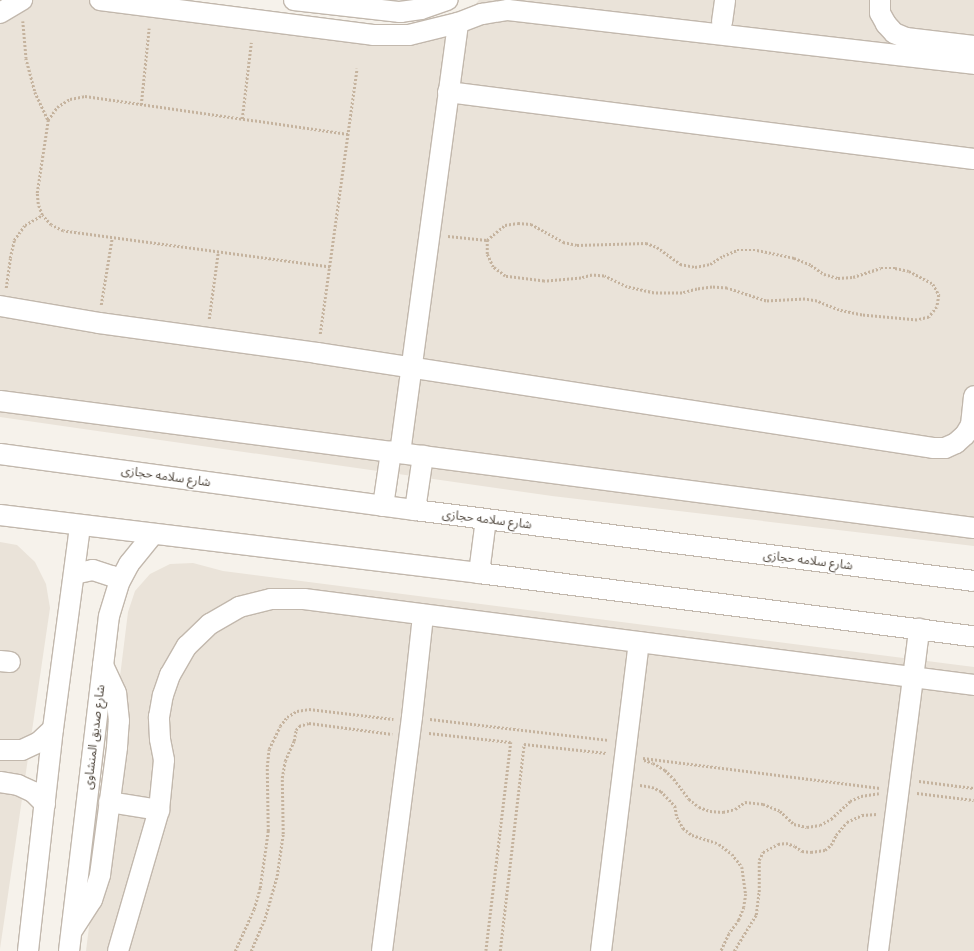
<!DOCTYPE html>
<meta charset="utf-8">
<style>
body{margin:0}
#map{position:relative;width:974px;height:951px;overflow:hidden;background:#f6f2eb;font-family:"Noto Sans","Noto Sans Arabic",sans-serif}
div>[style]{position:absolute}
.residential>*{inset:0;background:#eae3d9}
.path>*{height:2.5px;margin-top:-1.25px;transform-origin:0;background:repeating-linear-gradient(90deg,#c5b39e 0 2px,transparent 0 4px)}
.roads{filter:drop-shadow(1px 0 #c2b8ad) drop-shadow(-1px 0 #c2b8ad) drop-shadow(0 1px #c2b8ad) drop-shadow(0 -1px #c2b8ad)}
.minor>*{height:20px;margin:-10px;padding:0 10px;transform-origin:10px;border-radius:10px;background:#fff}
span{translate:-50% -50%;white-space:nowrap;text-align:center;line-height:1.15;-webkit-text-stroke:3.5px #fff;paint-order:stroke}
.street-label{font-size:12px;color:#4b4238}
</style>
<div id="map">
<div class="residential">
<i style="clip-path:polygon(0 0,143px 0,393px 31px,428px 24px,473px 7px,479px 0,974px 0,974px 546px,552px 496px,0 417px)"></i>
<i style="clip-path:polygon(0 542px,17px 545px,35px 562px,46px 584px,50px 608px,0 949px)"></i>
<i style="clip-path:polygon(193px 563px,223px 571px,974px 667px,974px 951px,86px 951px,128px 612px,135px 591px,150px 574px,170px 564px)"></i>
</div>
<div class="path">
<i style="left:23px;top:21px;width:37px;rotate:85deg"></i>
<i style="left:26px;top:58px;width:35px;rotate:75deg"></i>
<i style="left:35px;top:92px;width:31px;rotate:65deg"></i>
<i style="left:141px;top:105px;width:77px;rotate:-84.1deg"></i>
<i style="left:242px;top:119px;width:77px;rotate:-83.2deg"></i>
<i style="left:518px;top:223px;width:13px;rotate:4deg"></i>
<i style="left:531px;top:224px;width:37px;rotate:29deg"></i>
<i style="left:563px;top:242px;width:14px;rotate:12deg"></i>
<i style="left:577px;top:245px;width:69px;rotate:-1.7deg"></i>
<i style="left:646px;top:243px;width:12px;rotate:20deg"></i>
<i style="left:657px;top:247px;width:29px;rotate:36deg"></i>
<i style="left:680px;top:264px;width:15px;rotate:11deg"></i>
<i style="left:695px;top:267px;width:15px;rotate:-11deg"></i>
<i style="left:710px;top:264px;width:15px;rotate:-32deg"></i>
<i style="left:723px;top:256px;width:15px;rotate:-23deg"></i>
<i style="left:737px;top:250px;width:20px"></i>
<i style="left:757px;top:250px;width:38px;rotate:12deg"></i>
<i style="left:794px;top:258px;width:18px;rotate:22deg"></i>
<i style="left:811px;top:265px;width:16px;rotate:35deg"></i>
<i style="left:824px;top:274px;width:15px;rotate:16deg"></i>
<i style="left:838px;top:278px;width:15px;rotate:-4deg"></i>
<i style="left:853px;top:277px;width:29px;rotate:-18deg"></i>
<i style="left:881px;top:268px;width:14px"></i>
<i style="left:895px;top:268px;width:14px;rotate:12deg"></i>
<i style="left:909px;top:271px;width:27px;rotate:28deg"></i>
<i style="left:933px;top:284px;width:13px;rotate:61deg"></i>
<i style="left:939px;top:295px;width:12px;rotate:99deg"></i>
<i style="left:937px;top:307px;width:13px;rotate:129deg"></i>
<i style="left:929px;top:317px;width:12px;rotate:166deg"></i>
<i style="left:917px;top:320px;width:55px;rotate:-174.8deg"></i>
<i style="left:862px;top:315px;width:24px;rotate:-168deg"></i>
<i style="left:839px;top:310px;width:24px;rotate:-158deg"></i>
<i style="left:817px;top:301px;width:12px;rotate:-171deg"></i>
<i style="left:805px;top:299px;width:39px;rotate:177deg"></i>
<i style="left:766px;top:301px;width:41px;rotate:-161.6deg"></i>
<i style="left:727px;top:288px;width:15px;rotate:-176deg"></i>
<i style="left:712px;top:287px;width:15px;rotate:172deg"></i>
<i style="left:697px;top:289px;width:16px;rotate:165deg"></i>
<i style="left:682px;top:293px;width:28px;rotate:180deg"></i>
<i style="left:654px;top:293px;width:28px;rotate:-167deg"></i>
<i style="left:627px;top:287px;width:25px;rotate:-154deg"></i>
<i style="left:604px;top:276px;width:12px;rotate:-175deg"></i>
<i style="left:592px;top:275px;width:11px;rotate:165deg"></i>
<i style="left:581px;top:278px;width:37px;rotate:175deg"></i>
<i style="left:544px;top:281px;width:39px;rotate:-173deg"></i>
<i style="left:505px;top:276px;width:15px;rotate:-143deg"></i>
<i style="left:493px;top:267px;width:14px;rotate:-115deg"></i>
<i style="left:487px;top:254px;width:14px;rotate:-90deg"></i>
<i style="left:487px;top:240px;width:23px;rotate:-40deg"></i>
<i style="left:505px;top:225px;width:13px;rotate:-9deg"></i>
<i style="left:448px;top:236px;width:39px;rotate:6deg"></i>
<i style="left:330px;top:267px;width:269px;rotate:-172.3deg"></i>
<i style="left:63px;top:231px;width:13px;rotate:-153deg"></i>
<i style="left:51px;top:225px;width:13px;rotate:-132deg"></i>
<i style="left:42px;top:215px;width:12px;rotate:-110deg"></i>
<i style="left:38px;top:204px;width:11px;rotate:-95deg"></i>
<i style="left:37px;top:193px;width:74px;rotate:-81.4deg"></i>
<i style="left:48px;top:120px;width:16px;rotate:-55deg"></i>
<i style="left:57px;top:107px;width:15px;rotate:-32deg"></i>
<i style="left:70px;top:99px;width:15px;rotate:-11deg"></i>
<i style="left:85px;top:96px;width:266px;rotate:8.2deg"></i>
<i style="left:6px;top:288px;width:30px;rotate:-82deg"></i>
<i style="left:10px;top:258px;width:18px;rotate:-77deg"></i>
<i style="left:14px;top:240px;width:19px;rotate:-54deg"></i>
<i style="left:25px;top:225px;width:20px;rotate:-30deg"></i>
<i style="left:101px;top:305px;width:68px;rotate:-80.7deg"></i>
<i style="left:209px;top:319px;width:68px;rotate:-82.3deg"></i>
<i style="left:320px;top:334px;width:268px;rotate:-82.1deg"></i>
<i style="left:430px;top:719px;width:179px;rotate:6.7deg"></i>
<i style="left:429px;top:733px;width:82px;rotate:6.3deg"></i>
<i style="left:511px;top:742px;width:210px;rotate:96.8deg"></i>
<i style="left:643px;top:758px;width:239px;rotate:7.2deg"></i>
<i style="left:644px;top:760px;width:9px;rotate:18deg"></i>
<i style="left:653px;top:763px;width:14px;rotate:30deg"></i>
<i style="left:665px;top:770px;width:13px;rotate:45deg"></i>
<i style="left:674px;top:779px;width:25px;rotate:53deg"></i>
<i style="left:689px;top:799px;width:13px;rotate:39deg"></i>
<i style="left:699px;top:807px;width:12px;rotate:20deg"></i>
<i style="left:710px;top:811px;width:13px;rotate:4deg"></i>
<i style="left:723px;top:812px;width:12px;rotate:-14deg"></i>
<i style="left:735px;top:809px;width:12px;rotate:-35deg"></i>
<i style="left:745px;top:802px;width:18px;rotate:6deg"></i>
<i style="left:763px;top:804px;width:18px;rotate:22deg"></i>
<i style="left:780px;top:811px;width:19px;rotate:43deg"></i>
<i style="left:794px;top:824px;width:13px;rotate:13deg"></i>
<i style="left:807px;top:827px;width:13px;rotate:-9deg"></i>
<i style="left:820px;top:825px;width:13px;rotate:-29deg"></i>
<i style="left:831px;top:819px;width:26px;rotate:-43deg"></i>
<i style="left:850px;top:801px;width:12px;rotate:-24deg"></i>
<i style="left:861px;top:796px;width:18px;rotate:-9deg"></i>
<i style="left:919px;top:781px;width:55px;rotate:7.3deg"></i>
<i style="left:640px;top:785px;width:12px;rotate:9deg"></i>
<i style="left:652px;top:787px;width:10px;rotate:24deg"></i>
<i style="left:661px;top:791px;width:21px;rotate:47deg"></i>
<i style="left:675px;top:806px;width:11px;rotate:80deg"></i>
<i style="left:677px;top:817px;width:13px;rotate:61deg"></i>
<i style="left:683px;top:828px;width:11px;rotate:38deg"></i>
<i style="left:692px;top:835px;width:28px;rotate:18deg"></i>
<i style="left:719px;top:844px;width:16px;rotate:38deg"></i>
<i style="left:732px;top:854px;width:16px;rotate:52deg"></i>
<i style="left:742px;top:867px;width:27px;rotate:82deg"></i>
<i style="left:746px;top:894px;width:13px;rotate:99deg"></i>
<i style="left:744px;top:907px;width:14px;rotate:111deg"></i>
<i style="left:739px;top:920px;width:17px;rotate:126deg"></i>
<i style="left:729px;top:934px;width:19px;rotate:115deg"></i>
<i style="left:917px;top:793px;width:57px;rotate:7deg"></i>
<i style="left:235px;top:951px;width:46px;rotate:-65.7deg"></i>
<i style="left:254px;top:909px;width:22px;rotate:-74deg"></i>
<i style="left:260px;top:888px;width:58px;rotate:-82deg"></i>
<i style="left:268px;top:831px;width:64px;rotate:-90.9deg"></i>
<i style="left:267px;top:767px;width:18px;rotate:-84deg"></i>
<i style="left:269px;top:749px;width:25px;rotate:-64deg"></i>
<i style="left:280px;top:726px;width:11px;rotate:-52deg"></i>
<i style="left:287px;top:717px;width:12px;rotate:-31deg"></i>
<i style="left:297px;top:711px;width:12px;rotate:-9deg"></i>
<i style="left:309px;top:709px;width:85px;rotate:6.8deg"></i>
<i style="left:251px;top:951px;width:36px;rotate:-67deg"></i>
<i style="left:265px;top:918px;width:44px;rotate:-74.1deg"></i>
<i style="left:277px;top:876px;width:42px;rotate:-81.9deg"></i>
<i style="left:283px;top:834px;width:56px;rotate:-91deg"></i>
<i style="left:282px;top:778px;width:17px;rotate:-80deg"></i>
<i style="left:285px;top:761px;width:22px;rotate:-66deg"></i>
<i style="left:294px;top:741px;width:11px;rotate:-80deg"></i>
<i style="left:296px;top:730px;width:5px;rotate:-53deg"></i>
<i style="left:299px;top:726px;width:10px;rotate:-17deg"></i>
<i style="left:309px;top:723px;width:84px;rotate:7.5deg"></i>
<i style="left:500px;top:951px;width:208px;rotate:-83.4deg"></i>
<i style="left:524px;top:744px;width:83px;rotate:6.2deg"></i>
<i style="left:734px;top:951px;width:42px;rotate:-58.6deg"></i>
<i style="left:756px;top:915px;width:23px;rotate:-83deg"></i>
<i style="left:759px;top:892px;width:32px;rotate:-90deg"></i>
<i style="left:759px;top:860px;width:9px;rotate:-63deg"></i>
<i style="left:763px;top:852px;width:17px;rotate:-28deg"></i>
<i style="left:778px;top:844px;width:8px;rotate:-7deg"></i>
<i style="left:786px;top:843px;width:9px;rotate:18deg"></i>
<i style="left:795px;top:846px;width:9px;rotate:36deg"></i>
<i style="left:802px;top:851px;width:9px;rotate:6deg"></i>
<i style="left:811px;top:852px;width:14px;rotate:-8deg"></i>
<i style="left:825px;top:850px;width:8px;rotate:-40deg"></i>
<i style="left:831px;top:845px;width:11px;rotate:-63deg"></i>
<i style="left:836px;top:835px;width:17px;rotate:-50deg"></i>
<i style="left:847px;top:822px;width:17px;rotate:-25deg"></i>
<i style="left:862px;top:815px;width:15px;rotate:-4deg"></i>
</div>
<div class="roads">
<div class="minor">
<i style="left:100px;top:0;width:275px;rotate:7.3deg"></i>
<i style="left:373px;top:35px;width:36px"></i>
<i style="left:409px;top:35px;width:50px;rotate:-13.8deg"></i>
<i style="left:458px;top:23px;width:26px;rotate:-21deg"></i>
<i style="left:482px;top:14px;width:26px;rotate:-9deg"></i>
<i style="left:508px;top:10px;width:469px;rotate:6.6deg"></i>
<i style="left:294px;top:0;width:107px;rotate:6.5deg"></i>
<i style="left:400px;top:12px;width:21px;rotate:-8deg"></i>
<i style="left:421px;top:9px;width:28px;rotate:-19deg"></i>
<i style="left:880px;top:0;width:13px;rotate:90deg"></i>
<i style="left:880px;top:13px;width:13px;rotate:61deg"></i>
<i style="left:886px;top:24px;width:12px;rotate:48deg"></i>
<i style="left:894px;top:33px;width:13px;rotate:23deg"></i>
<i style="left:906px;top:38px;width:68px;rotate:6.7deg"></i>
<i style="left:0;top:13px;width:26px;rotate:-31deg"></i>
<i style="left:722px;top:22px;width:22px;rotate:-82deg"></i>
<i style="left:448px;top:92px;width:530px;rotate:7.26deg"></i>
<i style="left:0;top:306px;width:100px;rotate:9.7deg"></i>
<i style="left:99px;top:323px;width:220px;rotate:7.8deg"></i>
<i style="left:317px;top:353px;width:623px;rotate:8.77deg"></i>
<i style="left:933px;top:448px;width:12px"></i>
<i style="left:945px;top:448px;width:12px;rotate:-24deg"></i>
<i style="left:956px;top:443px;width:12px;rotate:-42deg"></i>
<i style="left:965px;top:435px;width:12px;rotate:-59deg"></i>
<i style="left:971px;top:425px;width:29px;rotate:-84deg"></i>
<i style="left:0;top:401px;width:982px;rotate:7.43deg"></i>
<i style="left:400px;top:453px;width:434px;rotate:-82.3deg"></i>
<i style="left:0;top:454px;width:419px;rotate:7.7deg"></i>
<i style="left:415px;top:510px;width:563px;rotate:7.24deg"></i>
<i style="left:383px;top:506px;width:55px;rotate:-81.6deg"></i>
<i style="left:415px;top:510px;width:55px;rotate:-81.6deg"></i>
<i style="left:0;top:515px;width:482px;rotate:6.9deg"></i>
<i style="left:479px;top:573px;width:499px;rotate:7.3deg"></i>
<i style="left:479px;top:573px;width:54px;rotate:-82.6deg"></i>
<i style="left:74px;top:574px;width:19px;rotate:-12deg"></i>
<i style="left:93px;top:570px;width:20px;rotate:18deg"></i>
<i style="left:112px;top:576px;width:9px;rotate:32deg"></i>
<i style="left:0;top:661px;width:10px;rotate:6deg"></i>
<i style="left:0;top:750px;width:22px"></i>
<i style="left:22px;top:750px;width:19px;rotate:-25deg"></i>
<i style="left:39px;top:742px;width:19px;rotate:-43deg"></i>
<i style="left:0;top:782px;width:18px;rotate:9deg"></i>
<i style="left:18px;top:785px;width:17px;rotate:25deg"></i>
<i style="left:33px;top:792px;width:17px;rotate:45deg"></i>
<i style="left:109px;top:802px;width:51px;rotate:9.1deg"></i>
<i style="left:73px;top:929px;width:35px;rotate:-57deg"></i>
<i style="left:92px;top:900px;width:26px;rotate:-72deg"></i>
<i style="left:100px;top:875px;width:129px;rotate:-82.4deg"></i>
<i style="left:117px;top:747px;width:26px;rotate:-86deg"></i>
<i style="left:119px;top:721px;width:28px;rotate:-96deg"></i>
<i style="left:116px;top:693px;width:31px;rotate:-115deg"></i>
<i style="left:28px;top:951px;width:223px;rotate:-83.6deg"></i>
<i style="left:53px;top:729px;width:205px;rotate:-82.4deg"></i>
<i style="left:69px;top:951px;width:337px;rotate:-83.2deg"></i>
<i style="left:109px;top:616px;width:37px;rotate:-73deg"></i>
<i style="left:120px;top:581px;width:19px;rotate:-62deg"></i>
<i style="left:129px;top:564px;width:38px;rotate:-51deg"></i>
<i style="left:118px;top:951px;width:147px;rotate:-73.8deg"></i>
<i style="left:159px;top:810px;width:50px;rotate:-84.3deg"></i>
<i style="left:164px;top:760px;width:21px;rotate:-101deg"></i>
<i style="left:160px;top:739px;width:22px;rotate:-93deg"></i>
<i style="left:159px;top:717px;width:22px;rotate:-80deg"></i>
<i style="left:163px;top:695px;width:21px;rotate:-71deg"></i>
<i style="left:170px;top:675px;width:34px;rotate:-60deg"></i>
<i style="left:187px;top:646px;width:32px;rotate:-44deg"></i>
<i style="left:210px;top:624px;width:34px;rotate:-30deg"></i>
<i style="left:239px;top:607px;width:33px;rotate:-14deg"></i>
<i style="left:271px;top:599px;width:33px"></i>
<i style="left:304px;top:599px;width:675px;rotate:7.31deg"></i>
<i style="left:382px;top:951px;width:236px;rotate:-82.7deg"></i>
<i style="left:412px;top:717px;width:103px;rotate:-83.8deg"></i>
<i style="left:601px;top:951px;width:311px;rotate:-83deg"></i>
<i style="left:878px;top:951px;width:325px;rotate:-82.7deg"></i>
</div>
</div>
<div class="street-label">
<span style="left:166px;top:476px;rotate:8deg">شارع سلامه حجازى</span>
<span style="left:487px;top:519px;rotate:7deg">شارع سلامه حجازى</span>
<span style="left:808px;top:560px;rotate:7deg">شارع سلامه حجازى</span>
<span style="left:94px;top:737px;rotate:-83deg">شارع صديق المنشاوى</span>
</div>
</div>
